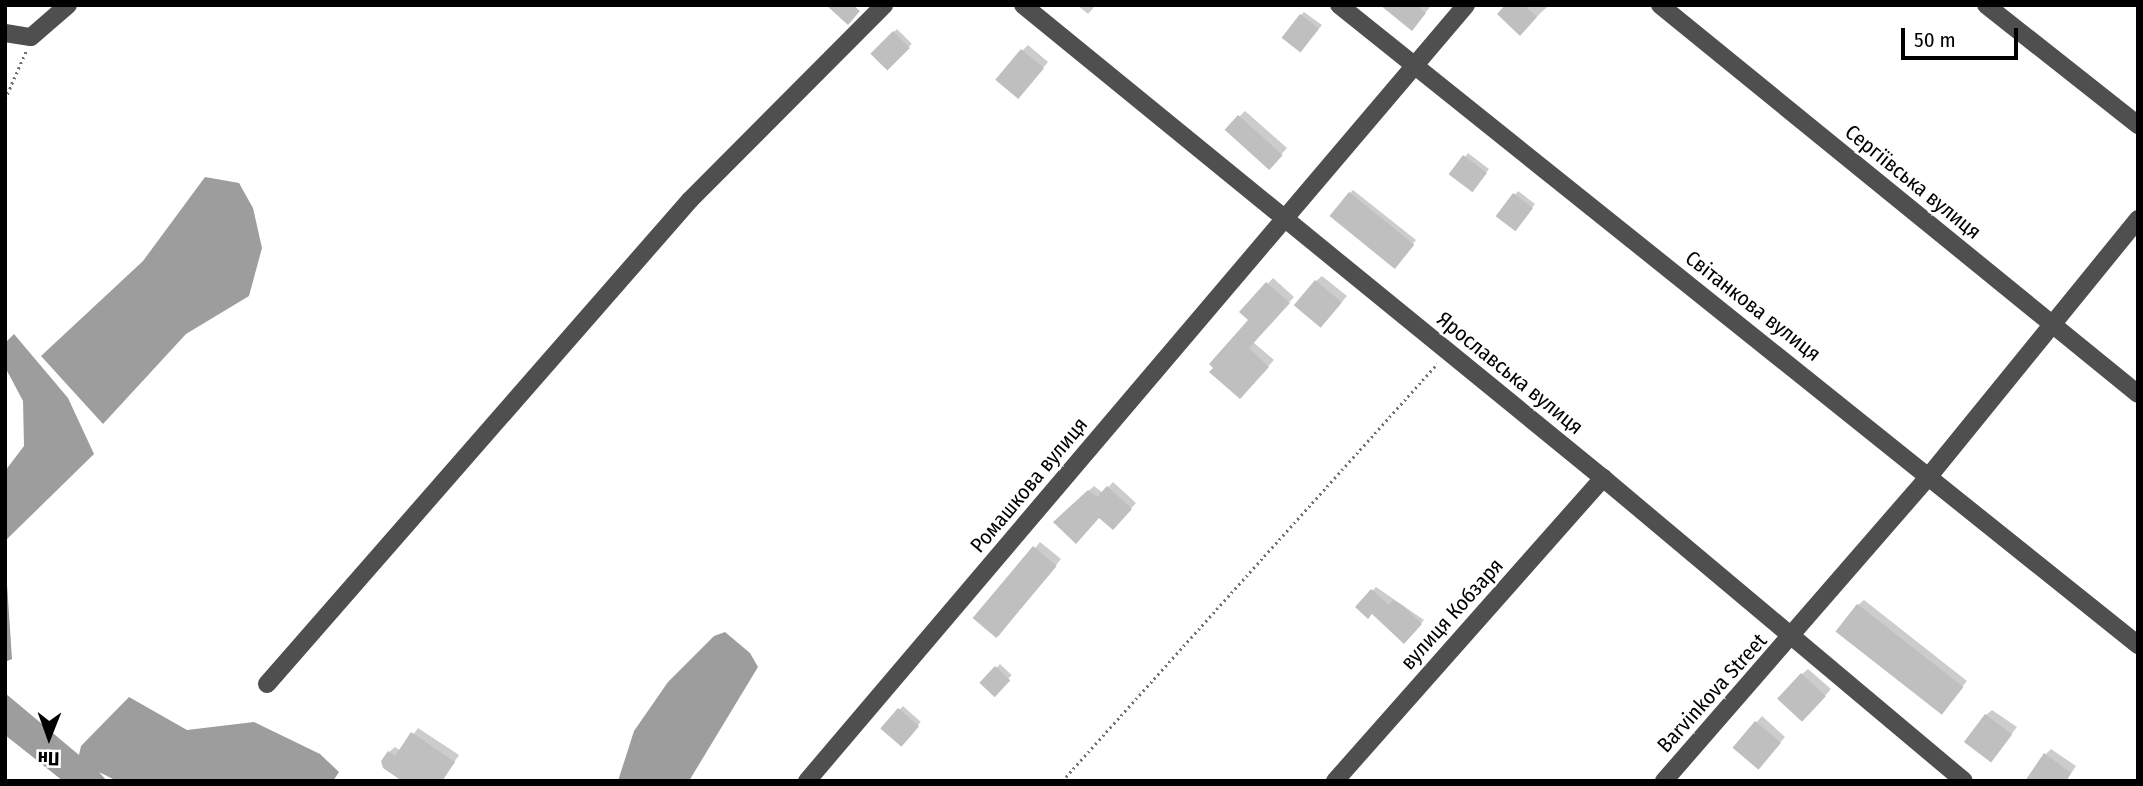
<!DOCTYPE html>
<meta charset="utf-8">
<style>
body{margin:0}
#map{position:relative;width:2143px;height:786px;overflow:hidden;background:#fff;font-family:"Fira Sans Condensed",sans-serif}
div>[style]{position:absolute}
.water>*{inset:0;background:#9d9d9d}
.shadow>*{inset:0;background:#0003;transform-origin:0 0}
.building>*{inset:0;background:#bfbfbf;transform-origin:0 0}
.path>*{height:2.5px;margin-top:-1.25px;transform-origin:0;background:repeating-linear-gradient(90deg,#717171 0 2px,transparent 0 5.5px)}
.minor>*{height:18px;margin:-9px;padding:0 9px;transform-origin:9px;border-radius:9px;background:#4f4f4f}
span{translate:-50% -50%;white-space:nowrap;text-align:center;line-height:1.15;-webkit-text-stroke:5px #fff;paint-order:stroke}
.street-label{font-size:21px;color:#000}
.frame{position:absolute;inset:0;border:7px solid #000;pointer-events:none}
.north{position:absolute;left:14px;top:702px;width:70px;height:70px;-webkit-text-stroke:5px #fff;paint-order:stroke;rotate:181deg;font-size:19px;font-weight:700;line-height:28px;text-align:center;color:#000}
.north::after{content:'';display:block;margin:auto;width:24px;height:32px;background:#000;clip-path:polygon(50% 0,100% 100%,50% 72%,0 100%)}
.scale{position:absolute;left:1901px;top:28px;width:117px;height:32px;box-sizing:border-box;border:4px solid #000;border-top:0;padding-left:9px;font-size:21px;line-height:24px;white-space:nowrap;color:#000;-webkit-text-stroke:5px #fff;paint-order:stroke}
</style>
<div id="map">
<div class="water">
<i style="clip-path:polygon(205px 177px,239px 183px,253px 208px,262px 248px,249px 296px,186px 334px,103px 424px,41px 356px,143px 261px)"></i>
<i style="clip-path:polygon(14px 334px,68px 398px,94px 454px,5px 541px,5px 471px,24px 446px,23px 401px,5px 367px,5px 343px)"></i>
<i style="clip-path:polygon(5px 554px,12px 659px,5px 662px)"></i>
<i style="clip-path:polygon(725px 632px,750px 653px,758px 667px,689px 781px,618px 781px,634px 731px,668px 682px,714px 636px)"></i>
<i style="clip-path:polygon(5px 693px,79px 755px,81px 746px,129px 697px,187px 730px,254px 722px,320px 754px,339px 772px,333px 781px,117px 781px,99px 772px,107px 781px,63px 781px,5px 735px)"></i>
</div>
<div class="shadow">
<i style="clip-path:polygon(1077px 5px,1096px 5px,1088px 14px)"></i>
<i style="clip-path:polygon(1383px 5px,1428px 5px,1430px 7px,1417px 23px)"></i>
<i style="clip-path:polygon(1507px 5px,1549px 5px,1520px 33px)"></i>
<i style="clip-path:polygon(1304px 12px,1322px 25px,1304px 47px,1301px 15px)"></i>
<i style="left:897px;top:29px;width:21px;height:34px;rotate:45deg"></i>
<i style="clip-path:polygon(1028px 45px,1048px 62px,1024px 91px,1022px 51px)"></i>
<i style="clip-path:polygon(1245px 111px,1287px 148px,1270px 167px,1239px 117px)"></i>
<i style="clip-path:polygon(1468px 153px,1489px 169px,1475px 187px,1451px 174px)"></i>
<i style="clip-path:polygon(1353px 190px,1416px 240px,1397px 263px,1350px 193px)"></i>
<i style="clip-path:polygon(1518px 191px,1535px 204px,1518px 226px,1497px 216px)"></i>
<i style="clip-path:polygon(1322px 276px,1347px 296px,1327px 320px,1316px 281px)"></i>
<i style="clip-path:polygon(1273px 278px,1294px 297px,1253px 342px,1274px 360px,1246px 391px,1250px 320px,1242px 312px)"></i>
<i style="clip-path:polygon(1113px 482px,1136px 503px,1113px 528px,1100px 516px,1055px 522px,1094px 486px,1103px 493px)"></i>
<i style="left:1040px;top:542px;width:27px;height:100px;rotate:39deg"></i>
<i style="clip-path:polygon(1376px 587px,1424px 620px,1404px 641px,1372px 612px,1357px 607px)"></i>
<i style="clip-path:polygon(1864px 600px,1967px 681px,1946px 707px,1858px 605px)"></i>
<i style="left:1000px;top:664px;width:16px;height:25px;rotate:43deg"></i>
<i style="clip-path:polygon(1808px 669px,1831px 689px,1809px 714px,1802px 674px)"></i>
<i style="left:903px;top:706px;width:24px;height:30px;rotate:42deg"></i>
<i style="clip-path:polygon(1992px 710px,2017px 727px,1992px 760px,1986px 715px)"></i>
<i style="clip-path:polygon(1762px 716px,1785px 737px,1763px 761px,1735px 747px)"></i>
<i style="clip-path:polygon(418px 728px,459px 755px,442px 781px,426px 781px,389px 752px,395px 747px,401px 751px)"></i>
<i style="clip-path:polygon(2051px 749px,2076px 766px,2066px 781px,2045px 755px)"></i>
</div>
<div class="building">
<i style="clip-path:polygon(826px 5px,853px 5px,860px 11px,848px 25px)"></i>
<i style="clip-path:polygon(1380px 5px,1416px 5px,1426px 13px,1412px 31px)"></i>
<i style="clip-path:polygon(1505px 5px,1524px 5px,1537px 17px,1520px 36px,1497px 14px)"></i>
<i style="left:1300px;top:14px;width:24px;height:30px;rotate:38deg"></i>
<i style="left:893px;top:31px;width:24px;height:32px;rotate:45deg"></i>
<i style="left:1021px;top:49px;width:30px;height:40px;rotate:40deg"></i>
<i style="left:1238px;top:115px;width:60px;height:20px;rotate:42deg"></i>
<i style="left:1463px;top:155px;width:30px;height:24px;rotate:37deg"></i>
<i style="left:1349px;top:192px;width:84px;height:31px;rotate:39deg"></i>
<i style="left:1513px;top:193px;width:25px;height:29px;rotate:37deg"></i>
<i style="left:1315px;top:280px;width:35px;height:33px;rotate:40deg"></i>
<i style="clip-path:polygon(1266px 282px,1290px 303px,1249px 348px,1269px 367px,1240px 399px,1209px 372px,1213px 368px,1209px 364px,1248px 320px,1239px 312px)"></i>
<i style="clip-path:polygon(1107px 486px,1132px 509px,1113px 530px,1099px 518px,1076px 544px,1053px 522px,1088px 490px,1097px 497px)"></i>
<i style="left:1033px;top:546px;width:31px;height:94px;rotate:40deg"></i>
<i style="clip-path:polygon(1371px 589px,1389px 605px,1393px 600px,1402px 605px,1422px 624px,1404px 644px,1372px 614px,1368px 619px,1355px 607px)"></i>
<i style="left:1857px;top:604px;width:135px;height:35px;rotate:38deg"></i>
<i style="left:995px;top:666px;width:21px;height:23px;rotate:43deg"></i>
<i style="left:1801px;top:673px;width:34px;height:35px;rotate:43deg"></i>
<i style="left:898px;top:708px;width:28px;height:27px;rotate:41deg"></i>
<i style="left:1985px;top:714px;width:34px;height:35px;rotate:37deg"></i>
<i style="left:1755px;top:721px;width:34px;height:35px;rotate:40deg"></i>
<i style="clip-path:polygon(411px 732px,455px 762px,442px 781px,402px 781px,383px 768px,381px 761px,388px 751px,395px 756px)"></i>
<i style="clip-path:polygon(2044px 753px,2071px 773px,2066px 781px,2025px 781px)"></i>
</div>
<div class="path">
<i style="left:5px;top:99px;width:52px;rotate:-66.4deg"></i>
<i style="left:1062px;top:781px;width:561px;rotate:-48.04deg"></i>
</div>
<div class="minor">
<i style="left:1023px;top:5px;width:748px;rotate:39.2deg"></i>
<i style="left:1603px;top:478px;width:471px;rotate:40deg"></i>
<i style="left:1339px;top:5px;width:1024px;rotate:38.69deg"></i>
<i style="left:1660px;top:5px;width:616px;rotate:39.14deg"></i>
<i style="left:1986px;top:5px;width:194px;rotate:38.3deg"></i>
<i style="left:5px;top:33px;width:26px;rotate:9deg"></i>
<i style="left:31px;top:37px;width:49px;rotate:-40.9deg"></i>
<i style="left:267px;top:684px;width:643px;rotate:-48.85deg"></i>
<i style="left:690px;top:200px;width:275px;rotate:-45.1deg"></i>
<i style="left:807px;top:781px;width:1018px;rotate:-49.66deg"></i>
<i style="left:1335px;top:781px;width:405px;rotate:-48.5deg"></i>
<i style="left:1664px;top:781px;width:405px;rotate:-49deg"></i>
<i style="left:1930px;top:475px;width:330px;rotate:-50.9deg"></i>
</div>
<div class="street-label">
<span style="left:1913px;top:182px;rotate:39deg">Сергіївська вулиця</span>
<span style="left:1753px;top:306px;rotate:38deg">Світанкова вулиця</span>
<span style="left:1510px;top:373px;rotate:39deg">Ярославська вулиця</span>
<span style="left:1029px;top:485px;rotate:-50deg">Ромашкова вулиця</span>
<span style="left:1452px;top:614px;rotate:-48deg">вулиця Кобзаря</span>
<span style="left:1712px;top:693px;rotate:-48deg">Barvinkova Street</span>
</div>
<div class="frame"></div>
<div class="north">Пн</div>
<div class="scale">50 m</div>
</div>
